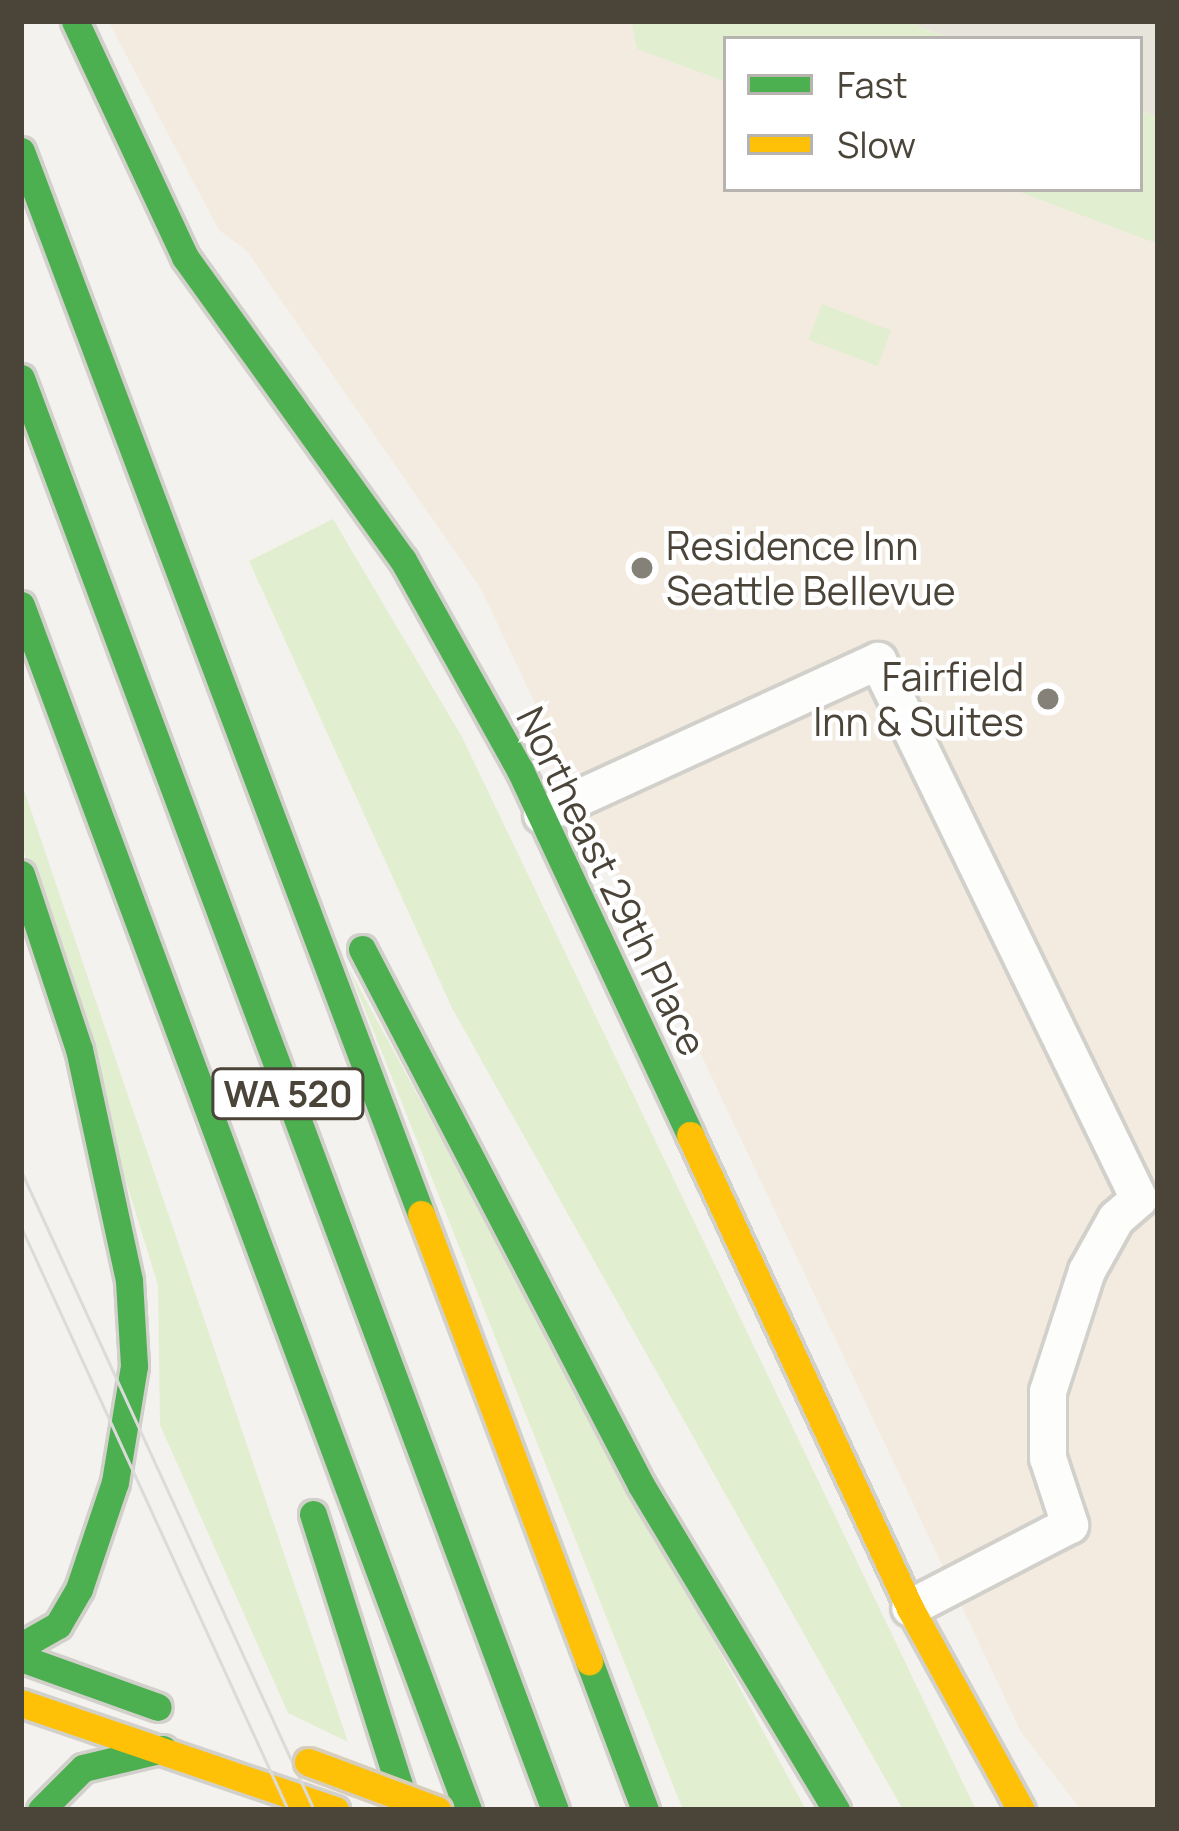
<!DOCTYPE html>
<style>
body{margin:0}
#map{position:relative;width:1179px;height:1831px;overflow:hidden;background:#f4f2ee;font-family:Manrope,sans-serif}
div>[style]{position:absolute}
.residential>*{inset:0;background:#e7e4dc}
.commercial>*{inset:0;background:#f3ebdf}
.green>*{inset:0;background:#e1eecf;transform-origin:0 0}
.roads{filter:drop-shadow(3px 0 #d2d0cb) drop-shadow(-3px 0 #d2d0cb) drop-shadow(0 3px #d2d0cb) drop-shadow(0 -3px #d2d0cb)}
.street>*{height:36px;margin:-18px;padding:0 18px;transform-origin:18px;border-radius:18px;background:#fdfdfc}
.fast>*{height:27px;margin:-13.5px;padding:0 13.5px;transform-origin:13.5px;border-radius:13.5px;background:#4caf50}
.slow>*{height:27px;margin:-13.5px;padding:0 13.5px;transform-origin:13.5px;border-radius:13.5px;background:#ffc107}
.tram>*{height:3px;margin:-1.5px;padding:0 1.5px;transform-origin:1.5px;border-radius:1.5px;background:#dbdbda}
.bridges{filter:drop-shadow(3px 0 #d6cebb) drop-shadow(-3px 0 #d6cebb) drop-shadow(0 3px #d6cebb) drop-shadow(0 -3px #d6cebb)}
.slow-bridge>*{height:27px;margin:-13.5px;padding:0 13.5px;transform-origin:13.5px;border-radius:13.5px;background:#ffc107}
.dots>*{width:33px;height:33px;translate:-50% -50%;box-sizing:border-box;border:6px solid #fff;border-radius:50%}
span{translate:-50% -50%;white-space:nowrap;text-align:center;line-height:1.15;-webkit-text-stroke:9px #fff;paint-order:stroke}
.shield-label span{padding:3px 9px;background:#fff;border:3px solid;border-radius:9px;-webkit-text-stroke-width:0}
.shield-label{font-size:36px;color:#4b4439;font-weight:700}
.poi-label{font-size:39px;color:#4b4439}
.left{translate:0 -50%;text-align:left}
.right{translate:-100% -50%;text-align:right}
.street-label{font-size:39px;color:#4b4439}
.frame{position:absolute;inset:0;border:24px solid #4b4439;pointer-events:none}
.legend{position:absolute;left:723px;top:36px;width:420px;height:156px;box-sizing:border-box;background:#fff;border:3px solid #b7b4b0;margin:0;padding:15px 21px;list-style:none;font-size:36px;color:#4b4439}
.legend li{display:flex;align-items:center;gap:24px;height:60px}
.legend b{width:60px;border:3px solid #b7b4b0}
</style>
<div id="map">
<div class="residential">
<i style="clip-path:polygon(905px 21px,1158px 21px,1158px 117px,1140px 110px,1140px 39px,952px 39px)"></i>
</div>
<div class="commercial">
<i style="clip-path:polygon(108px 21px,631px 21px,637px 49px,726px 82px,726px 189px,1011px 189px,1158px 244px,1158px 1810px,1081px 1810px,1021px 1732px,481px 589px,246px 250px,219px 230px)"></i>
</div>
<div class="green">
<i style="clip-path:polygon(631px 21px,905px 21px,952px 39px,726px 39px,726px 82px,637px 49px)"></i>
<i style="clip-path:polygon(1140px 110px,1158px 117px,1158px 244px,1011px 189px,1140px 189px)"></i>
<i style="left:822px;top:304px;width:74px;height:38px;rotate:21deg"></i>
<i style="clip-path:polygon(333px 519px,462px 737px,976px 1810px,903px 1810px,452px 1008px,249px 561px)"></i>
<i style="clip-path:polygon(21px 781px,348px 1742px,288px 1713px,160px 1425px,158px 1285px,21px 842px)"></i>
<i style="clip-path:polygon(348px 967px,806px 1810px,683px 1810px)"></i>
</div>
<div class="roads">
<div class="street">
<i style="left:542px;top:815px;width:370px;rotate:-24.6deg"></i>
<i style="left:878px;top:661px;width:598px;rotate:64.12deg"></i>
<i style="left:1139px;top:1199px;width:30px;rotate:139deg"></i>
<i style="left:1116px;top:1219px;width:60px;rotate:119.1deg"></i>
<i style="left:1087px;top:1271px;width:127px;rotate:107.9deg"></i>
<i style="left:1048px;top:1392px;width:66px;rotate:90deg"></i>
<i style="left:1048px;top:1458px;width:71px;rotate:71.8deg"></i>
<i style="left:1070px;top:1525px;width:180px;rotate:152.6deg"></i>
</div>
<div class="fast">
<i style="left:75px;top:21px;width:260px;rotate:65deg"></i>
<i style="left:185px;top:257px;width:373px;rotate:54.3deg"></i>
<i style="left:403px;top:560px;width:240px;rotate:60.9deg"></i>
<i style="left:520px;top:770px;width:403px;rotate:65deg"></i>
<i style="left:21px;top:151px;width:1136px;rotate:69.38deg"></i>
<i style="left:21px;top:378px;width:1528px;rotate:69.55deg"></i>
<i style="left:21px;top:605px;width:1285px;rotate:69.65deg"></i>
<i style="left:21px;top:874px;width:184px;rotate:71.7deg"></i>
<i style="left:79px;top:1049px;width:237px;rotate:77.8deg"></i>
<i style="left:129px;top:1281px;width:85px;rotate:86.6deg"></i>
<i style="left:134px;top:1366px;width:118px;rotate:99.3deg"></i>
<i style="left:115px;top:1482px;width:113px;rotate:108.6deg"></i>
<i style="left:79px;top:1589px;width:42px;rotate:120.3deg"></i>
<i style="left:58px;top:1625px;width:43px;rotate:150.4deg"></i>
<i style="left:362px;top:949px;width:604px;rotate:62.5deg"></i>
<i style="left:641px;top:1485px;width:379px;rotate:59deg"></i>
<i style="left:313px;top:1514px;width:311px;rotate:72.4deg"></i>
<i style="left:21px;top:1658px;width:145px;rotate:19.7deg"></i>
<i style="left:589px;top:1661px;width:159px;rotate:69.4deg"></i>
<i style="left:41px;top:1810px;width:59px;rotate:-45deg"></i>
<i style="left:83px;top:1768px;width:82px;rotate:-13.4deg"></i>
</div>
<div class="slow">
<i style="left:690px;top:1135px;width:522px;rotate:65.06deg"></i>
<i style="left:910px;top:1608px;width:230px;rotate:61.2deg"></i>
<i style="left:421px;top:1214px;width:478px;rotate:69.4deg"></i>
<i style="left:21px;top:1703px;width:332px;rotate:18.8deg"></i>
</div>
</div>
<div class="tram">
<i style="left:21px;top:1171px;width:703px;rotate:65.37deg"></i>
<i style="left:21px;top:1227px;width:641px;rotate:65.39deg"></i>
</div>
<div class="bridges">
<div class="slow-bridge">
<i style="left:308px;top:1762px;width:138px;rotate:20.4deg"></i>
</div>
</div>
<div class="dots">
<i style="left:642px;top:568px;background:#868178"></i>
<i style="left:1048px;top:699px;background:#868178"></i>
</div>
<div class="shield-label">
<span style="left:288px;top:1094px">WA 520</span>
</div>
<div class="poi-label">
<span class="left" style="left:666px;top:568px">Residence Inn<br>Seattle Bellevue</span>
<span class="right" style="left:1024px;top:699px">Fairfield<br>Inn &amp; Suites</span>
</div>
<div class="street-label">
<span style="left:612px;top:881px;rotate:64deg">Northeast 29th Place</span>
</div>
<div class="frame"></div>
<ul class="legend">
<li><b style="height:15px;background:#4caf50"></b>Fast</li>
<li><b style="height:15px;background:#ffc107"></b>Slow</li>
</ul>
</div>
